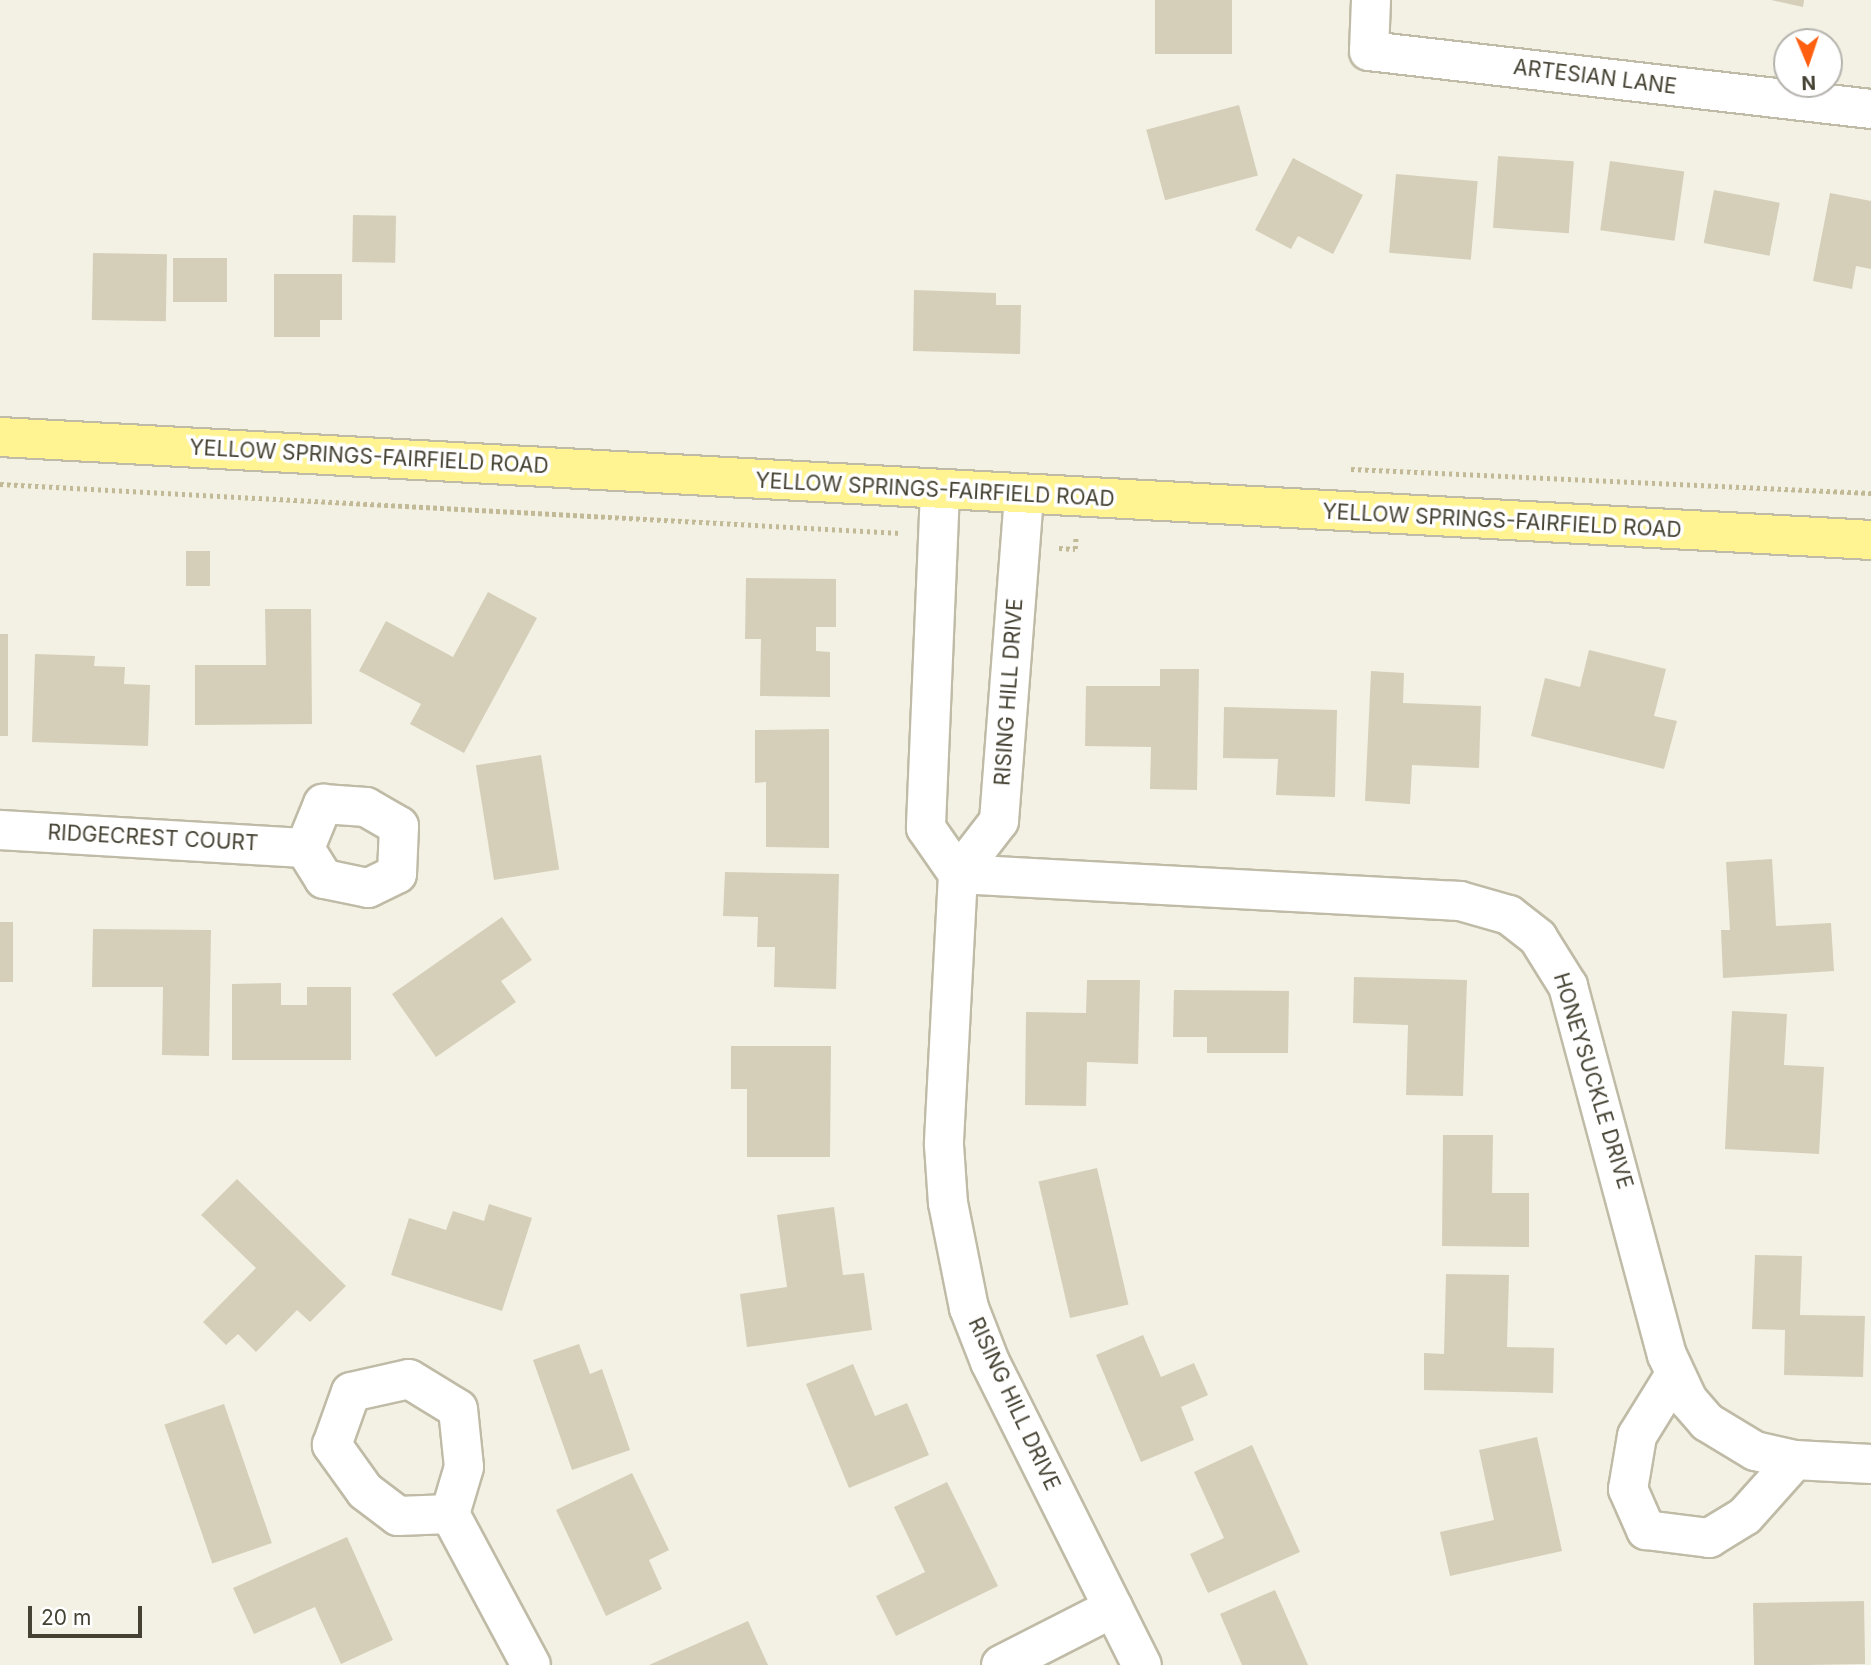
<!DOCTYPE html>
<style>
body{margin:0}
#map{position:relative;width:1871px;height:1665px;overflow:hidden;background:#f3f1e4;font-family:Inter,sans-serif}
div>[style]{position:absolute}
.building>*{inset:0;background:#d5cfb9;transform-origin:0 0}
.path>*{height:4.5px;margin-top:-2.25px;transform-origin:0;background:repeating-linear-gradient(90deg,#c2ba96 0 3.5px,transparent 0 7px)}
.roads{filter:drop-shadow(2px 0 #bfbba6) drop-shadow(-2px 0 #bfbba6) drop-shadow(0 2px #bfbba6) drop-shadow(0 -2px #bfbba6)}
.minor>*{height:38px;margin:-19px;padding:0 19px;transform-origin:19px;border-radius:19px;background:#fff}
.major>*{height:38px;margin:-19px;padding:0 19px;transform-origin:19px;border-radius:19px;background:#fff491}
span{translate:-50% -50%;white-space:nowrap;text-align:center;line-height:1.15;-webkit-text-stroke:7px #fff;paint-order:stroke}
.street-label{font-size:21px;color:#454233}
.north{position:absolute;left:1773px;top:28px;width:70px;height:70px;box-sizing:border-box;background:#fff;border:2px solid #b5b3ad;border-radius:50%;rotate:178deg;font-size:19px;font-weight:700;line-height:28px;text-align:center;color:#454233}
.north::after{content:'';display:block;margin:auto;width:24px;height:32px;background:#ff5f0f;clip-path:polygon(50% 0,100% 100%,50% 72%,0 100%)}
.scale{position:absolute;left:28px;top:1606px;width:114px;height:32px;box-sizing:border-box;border:4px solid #454233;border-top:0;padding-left:9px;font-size:21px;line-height:24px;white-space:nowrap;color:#454233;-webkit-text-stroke:5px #fff;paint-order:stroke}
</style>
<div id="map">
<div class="building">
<i style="left:1155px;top:0;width:77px;height:54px"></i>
<i style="clip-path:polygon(1771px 0,1804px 0,1803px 7px)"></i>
<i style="left:1239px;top:105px;width:73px;height:96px;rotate:75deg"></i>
<i style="left:1498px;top:156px;width:76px;height:72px;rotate:4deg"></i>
<i style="clip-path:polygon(1293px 158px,1363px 195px,1333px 254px,1298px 236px,1291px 249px,1255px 230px)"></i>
<i style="left:1610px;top:161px;width:75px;height:70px;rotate:8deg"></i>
<i style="left:1396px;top:174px;width:82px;height:79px;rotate:5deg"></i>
<i style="left:1714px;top:190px;width:67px;height:54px;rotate:11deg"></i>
<i style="clip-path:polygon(1830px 193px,1871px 201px,1871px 269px,1856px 266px,1852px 289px,1813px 281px)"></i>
<i style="left:353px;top:215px;width:43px;height:47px;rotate:1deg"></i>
<i style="left:93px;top:253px;width:74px;height:67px;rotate:1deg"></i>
<i style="left:173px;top:258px;width:54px;height:44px"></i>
<i style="clip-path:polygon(274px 274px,342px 274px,342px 320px,320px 320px,320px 337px,274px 337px)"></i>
<i style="clip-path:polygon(914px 290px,996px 293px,996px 305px,1021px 305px,1020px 354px,913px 351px)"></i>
<i style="left:186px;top:551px;width:24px;height:35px"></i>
<i style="clip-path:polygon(746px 578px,836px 579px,836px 627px,816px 627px,816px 651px,830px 652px,830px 697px,760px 696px,761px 639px,745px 639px)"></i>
<i style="clip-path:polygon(488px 592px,537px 618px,464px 753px,410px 724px,421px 704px,359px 671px,386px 621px,453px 657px)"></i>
<i style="clip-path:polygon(265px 609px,311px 609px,312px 724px,195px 725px,195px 665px,266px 665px)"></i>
<i style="left:0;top:634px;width:8px;height:102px"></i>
<i style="clip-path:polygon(1589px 650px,1666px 669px,1654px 716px,1677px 721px,1664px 769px,1531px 736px,1545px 678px,1580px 687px)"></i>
<i style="clip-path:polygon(35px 654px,95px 656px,94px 666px,125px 667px,124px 684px,150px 685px,148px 746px,32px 742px)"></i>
<i style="clip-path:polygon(1160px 669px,1199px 669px,1197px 790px,1150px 789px,1151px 747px,1085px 746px,1086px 686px,1160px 686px)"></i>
<i style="clip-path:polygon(1371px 671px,1404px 673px,1403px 703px,1481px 706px,1479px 768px,1412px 765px,1410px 804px,1365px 801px)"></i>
<i style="clip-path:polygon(1224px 707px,1337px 710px,1335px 797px,1276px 795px,1278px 759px,1223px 758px)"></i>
<i style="clip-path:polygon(829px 729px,829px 848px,766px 847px,766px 782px,755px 783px,755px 730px)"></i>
<i style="left:541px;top:755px;width:116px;height:66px;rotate:81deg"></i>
<i style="clip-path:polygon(1772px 859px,1776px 926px,1831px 923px,1834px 971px,1723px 978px,1721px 930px,1730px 930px,1726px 862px)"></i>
<i style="clip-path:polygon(725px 872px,839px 874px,836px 989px,774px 987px,775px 947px,757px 947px,758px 917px,723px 916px)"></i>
<i style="clip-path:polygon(502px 917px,532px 960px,501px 981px,516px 1002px,436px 1057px,392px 994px)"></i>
<i style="left:0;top:922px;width:13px;height:60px"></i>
<i style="clip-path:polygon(93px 929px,211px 930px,209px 1056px,162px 1055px,163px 987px,92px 987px)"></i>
<i style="clip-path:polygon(1354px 977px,1467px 980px,1463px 1096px,1406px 1095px,1408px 1025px,1353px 1023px)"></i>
<i style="clip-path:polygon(1087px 980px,1140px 980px,1138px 1064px,1087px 1062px,1086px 1106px,1025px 1105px,1026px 1012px,1086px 1013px)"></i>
<i style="clip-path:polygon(281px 983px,281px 1005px,307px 1005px,307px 987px,351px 987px,351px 1060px,232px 1060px,232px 984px)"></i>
<i style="clip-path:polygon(1174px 990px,1289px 991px,1288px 1053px,1207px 1053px,1207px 1037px,1173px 1037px)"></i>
<i style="clip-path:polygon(1732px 1011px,1787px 1014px,1784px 1065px,1824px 1067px,1819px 1154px,1725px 1149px)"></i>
<i style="clip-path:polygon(731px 1046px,831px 1046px,830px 1157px,747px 1157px,747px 1089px,731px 1089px)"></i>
<i style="clip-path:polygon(1443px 1135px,1493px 1135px,1492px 1193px,1529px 1193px,1529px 1247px,1442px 1246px)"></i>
<i style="left:1097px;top:1168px;width:140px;height:60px;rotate:77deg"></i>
<i style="clip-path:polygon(237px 1179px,346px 1286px,310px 1322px,297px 1310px,256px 1352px,238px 1334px,226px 1345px,203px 1322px,256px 1268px,201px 1215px)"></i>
<i style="clip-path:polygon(489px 1204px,532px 1218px,502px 1311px,391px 1275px,409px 1218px,446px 1230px,453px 1211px,484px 1221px)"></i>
<i style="clip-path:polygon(834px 1207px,843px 1275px,864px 1273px,872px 1330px,747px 1347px,740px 1294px,787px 1287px,777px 1215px)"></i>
<i style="clip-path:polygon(1755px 1255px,1802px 1256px,1800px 1315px,1865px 1316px,1863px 1377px,1784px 1375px,1785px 1330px,1752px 1329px)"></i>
<i style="clip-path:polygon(1446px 1274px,1509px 1275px,1507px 1347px,1554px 1348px,1553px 1393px,1424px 1390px,1424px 1353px,1444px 1354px)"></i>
<i style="clip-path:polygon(1143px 1335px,1161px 1377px,1194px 1363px,1208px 1395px,1181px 1407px,1194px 1440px,1141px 1462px,1096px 1355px)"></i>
<i style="clip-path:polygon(579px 1344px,590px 1374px,602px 1369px,630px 1450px,572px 1470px,533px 1360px)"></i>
<i style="clip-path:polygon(853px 1364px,875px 1416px,907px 1403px,929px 1455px,849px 1488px,806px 1384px)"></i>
<i style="left:224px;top:1404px;width:147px;height:63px;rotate:71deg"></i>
<i style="clip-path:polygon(1537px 1437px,1562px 1551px,1450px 1576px,1440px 1532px,1494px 1520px,1479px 1450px)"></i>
<i style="clip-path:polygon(1252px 1445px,1300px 1552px,1208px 1593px,1190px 1554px,1224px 1538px,1194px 1472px)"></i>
<i style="clip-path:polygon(632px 1473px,669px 1550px,649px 1560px,662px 1589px,606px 1616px,556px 1510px)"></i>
<i style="clip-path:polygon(947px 1482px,998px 1586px,896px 1636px,876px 1596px,925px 1572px,894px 1507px)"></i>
<i style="clip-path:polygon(347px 1537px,393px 1640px,341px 1664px,315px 1607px,254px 1634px,233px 1588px)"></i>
<i style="clip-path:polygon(1275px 1590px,1308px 1665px,1242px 1665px,1220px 1614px)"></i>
<i style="left:1864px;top:1601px;width:63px;height:111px;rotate:89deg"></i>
<i style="clip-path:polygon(748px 1621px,768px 1665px,649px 1665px)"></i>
</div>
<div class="path">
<i style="left:1351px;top:469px;width:521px;rotate:2.64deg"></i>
<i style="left:0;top:484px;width:902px;rotate:3.11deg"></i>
<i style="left:1059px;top:548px;width:16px;rotate:4deg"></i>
<i style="left:1075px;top:549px;width:13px;rotate:-86deg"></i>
</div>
<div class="roads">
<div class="minor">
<i style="left:1371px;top:0;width:51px;rotate:92.2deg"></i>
<i style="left:1369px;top:51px;width:505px;rotate:6.59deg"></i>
<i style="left:940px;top:491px;width:337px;rotate:92.4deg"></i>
<i style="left:926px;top:828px;width:56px;rotate:55.2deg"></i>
<i style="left:1024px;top:496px;width:326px;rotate:94.4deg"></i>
<i style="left:999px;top:821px;width:67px;rotate:127.7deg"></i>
<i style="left:958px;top:874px;width:271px;rotate:93deg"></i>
<i style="left:944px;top:1145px;width:58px;rotate:86.1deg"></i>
<i style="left:948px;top:1203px;width:107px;rotate:78.7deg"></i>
<i style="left:969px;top:1308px;width:58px;rotate:68.7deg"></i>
<i style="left:990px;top:1362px;width:339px;rotate:63.4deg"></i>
<i style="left:323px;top:804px;width:43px;rotate:4deg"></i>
<i style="left:366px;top:807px;width:38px;rotate:30deg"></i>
<i style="left:399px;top:826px;width:48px;rotate:92.4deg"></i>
<i style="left:397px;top:874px;width:32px;rotate:154deg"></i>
<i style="left:368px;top:888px;width:45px;rotate:-168.4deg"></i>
<i style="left:324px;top:879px;width:36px;rotate:-122deg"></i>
<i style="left:305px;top:848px;width:48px;rotate:-67.8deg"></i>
<i style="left:0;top:830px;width:306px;rotate:3.4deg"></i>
<i style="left:958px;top:874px;width:503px;rotate:3.08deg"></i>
<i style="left:1460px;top:901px;width:51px;rotate:15.9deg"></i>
<i style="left:1509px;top:915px;width:37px;rotate:38deg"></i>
<i style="left:1538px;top:938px;width:57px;rotate:58deg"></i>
<i style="left:1568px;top:986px;width:382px;rotate:75deg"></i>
<i style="left:1667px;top:1355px;width:50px;rotate:65deg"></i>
<i style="left:1688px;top:1400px;width:29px;rotate:49deg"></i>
<i style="left:1707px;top:1422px;width:56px;rotate:31.1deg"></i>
<i style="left:1755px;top:1451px;width:41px;rotate:12.7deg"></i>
<i style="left:1795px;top:1460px;width:76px;rotate:3deg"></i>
<i style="left:1674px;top:1376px;width:70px;rotate:121.7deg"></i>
<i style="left:1637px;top:1436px;width:54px;rotate:99.6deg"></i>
<i style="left:1628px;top:1489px;width:45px;rotate:66.3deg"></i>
<i style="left:1646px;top:1530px;width:64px;rotate:7.2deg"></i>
<i style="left:1709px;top:1538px;width:42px;rotate:-31.4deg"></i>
<i style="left:1745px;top:1516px;width:75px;rotate:-48.2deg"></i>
<i style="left:450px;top:1514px;width:52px;rotate:177.8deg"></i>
<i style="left:398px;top:1516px;width:41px;rotate:-142.9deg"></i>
<i style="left:365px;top:1491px;width:57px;rotate:-125.7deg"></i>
<i style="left:332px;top:1445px;width:56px;rotate:-70.3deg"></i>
<i style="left:351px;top:1392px;width:59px;rotate:-12.6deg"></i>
<i style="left:409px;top:1379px;width:57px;rotate:31.5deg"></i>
<i style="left:458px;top:1409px;width:58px;rotate:84.1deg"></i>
<i style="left:464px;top:1467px;width:49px;rotate:106.6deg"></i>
<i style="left:450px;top:1514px;width:171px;rotate:61.8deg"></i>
<i style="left:1001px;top:1665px;width:126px;rotate:-27deg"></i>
</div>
<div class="major">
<i style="left:0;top:437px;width:1874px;rotate:3.15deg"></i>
</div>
</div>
<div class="street-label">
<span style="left:1595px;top:77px;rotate:7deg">ARTESIAN LANE</span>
<span style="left:369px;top:457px;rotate:3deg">YELLOW SPRINGS-FAIRFIELD ROAD</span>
<span style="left:935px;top:490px;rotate:3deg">YELLOW SPRINGS-FAIRFIELD ROAD</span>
<span style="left:1502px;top:521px;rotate:3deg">YELLOW SPRINGS-FAIRFIELD ROAD</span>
<span style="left:1009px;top:692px;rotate:-86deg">RISING HILL DRIVE</span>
<span style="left:153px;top:838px;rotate:3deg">RIDGECREST COURT</span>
<span style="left:1593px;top:1081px;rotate:73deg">HONEYSUCKLE DRIVE</span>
<span style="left:1014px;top:1404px;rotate:65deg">RISING HILL DRIVE</span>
</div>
<div class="north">N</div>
<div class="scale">20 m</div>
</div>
